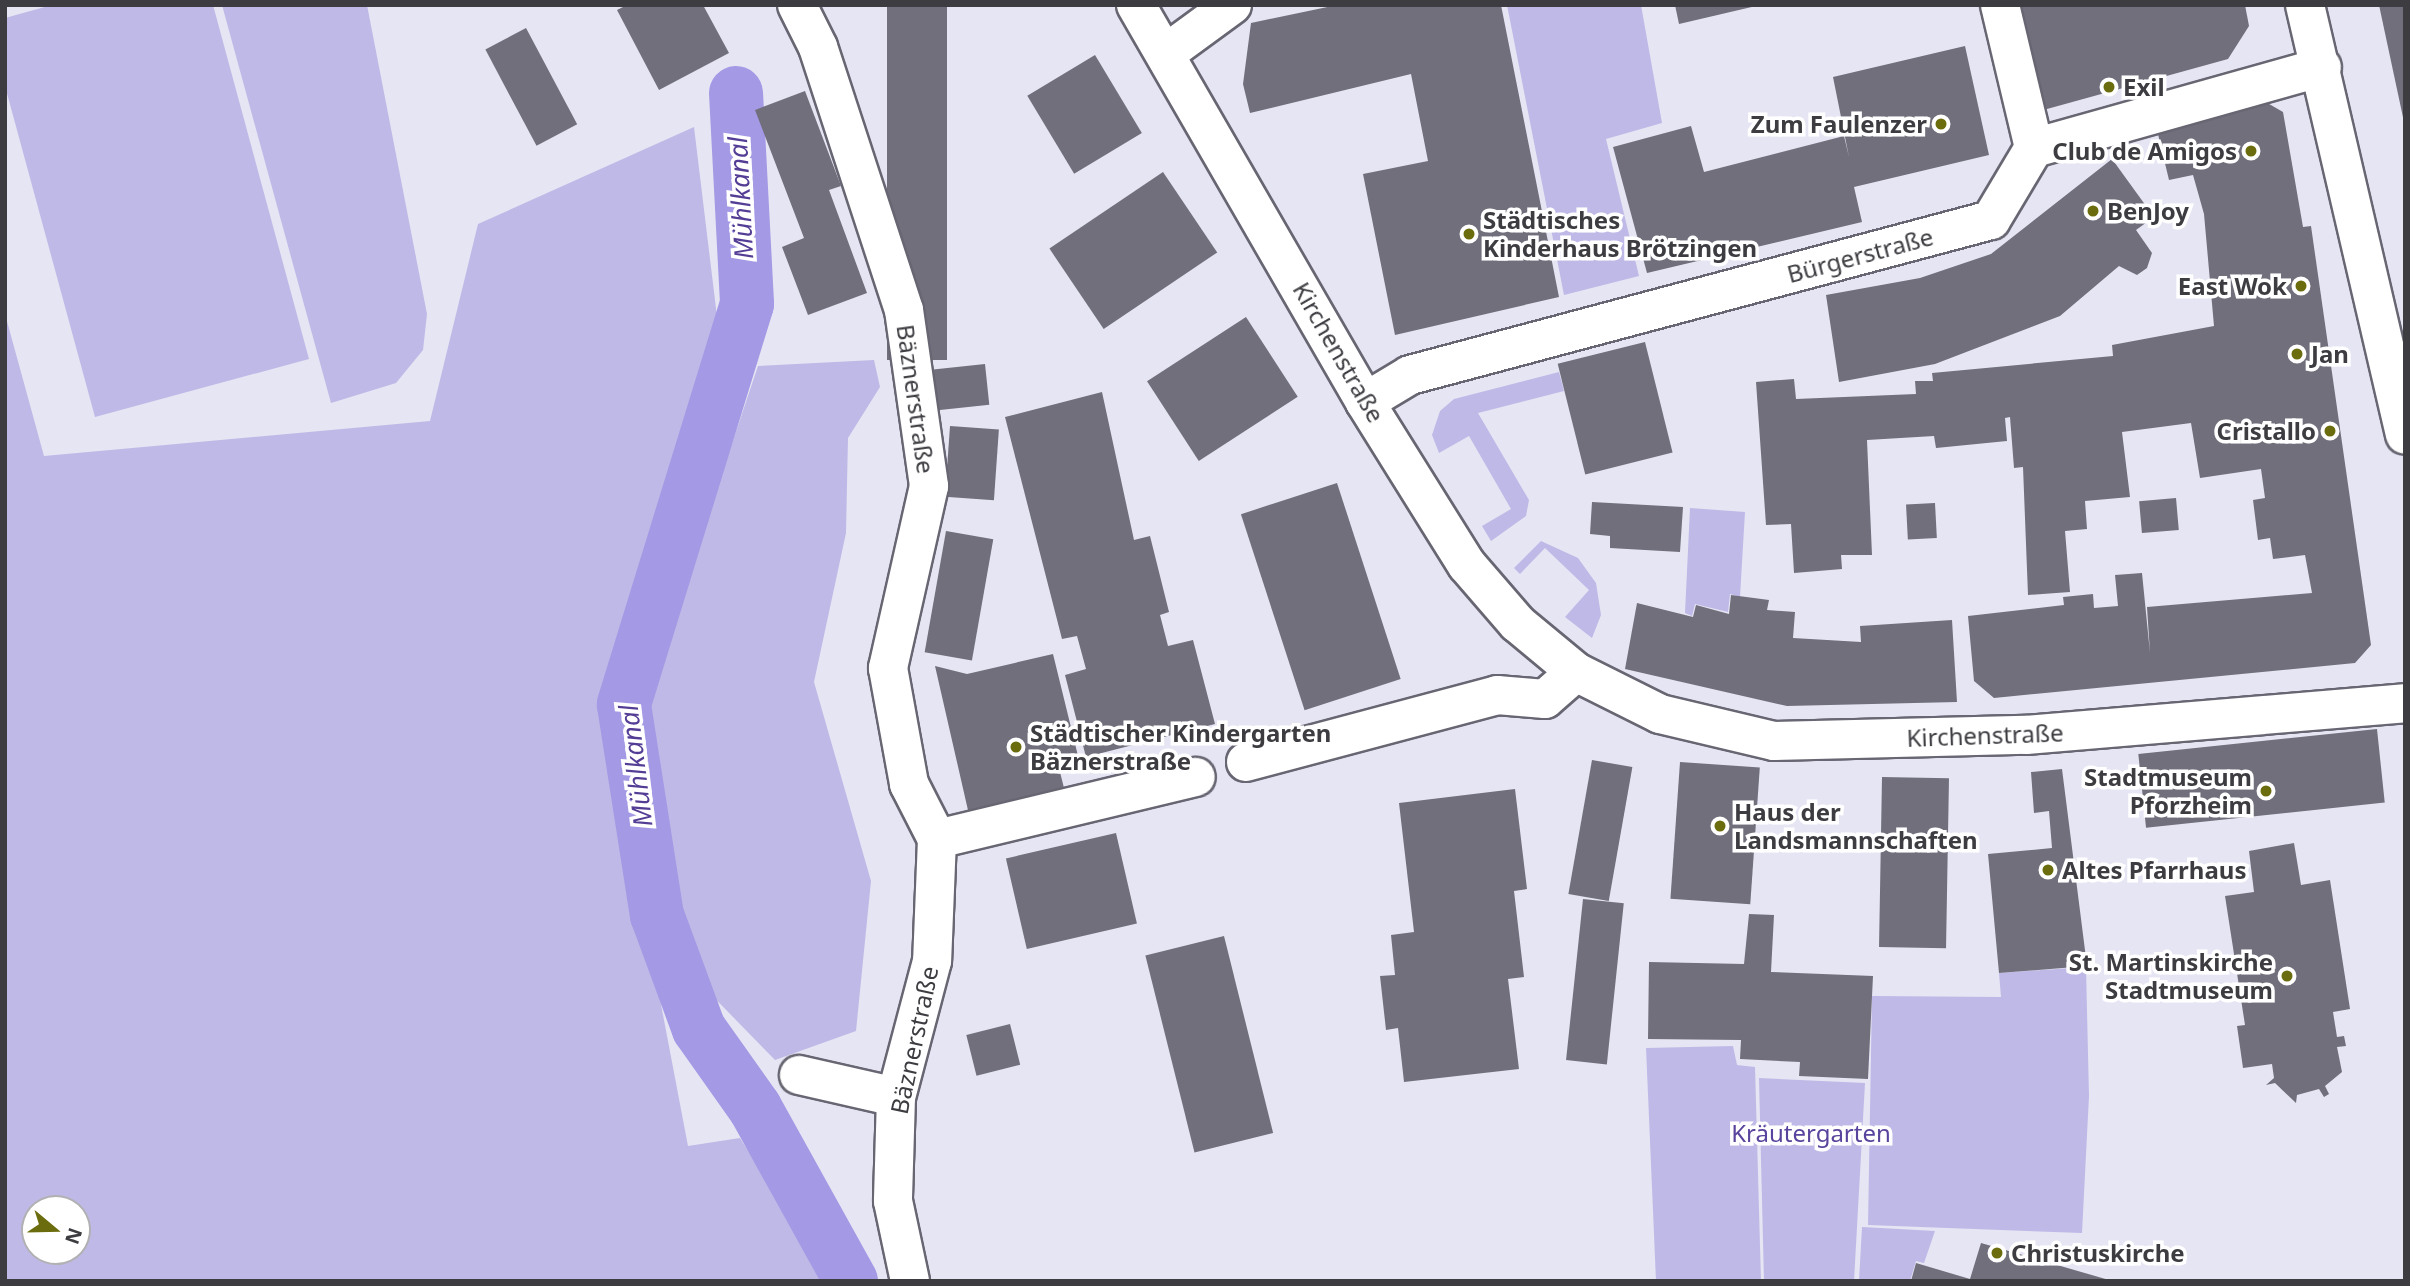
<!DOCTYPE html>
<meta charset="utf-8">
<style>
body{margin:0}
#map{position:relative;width:2410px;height:1286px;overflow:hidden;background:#e6e5f3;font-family:"Noto Sans",sans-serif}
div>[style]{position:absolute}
.green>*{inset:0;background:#bfb9e7}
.canal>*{height:54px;margin:-27px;padding:0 27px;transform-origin:27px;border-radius:27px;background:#a499e4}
.building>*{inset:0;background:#706f7b;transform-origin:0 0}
.roads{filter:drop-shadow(2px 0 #676672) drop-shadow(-2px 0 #676672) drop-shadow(0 2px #676672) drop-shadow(0 -2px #676672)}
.minor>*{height:38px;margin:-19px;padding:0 19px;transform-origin:19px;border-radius:19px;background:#fff}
.dots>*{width:19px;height:19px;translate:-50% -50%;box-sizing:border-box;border:4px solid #fff;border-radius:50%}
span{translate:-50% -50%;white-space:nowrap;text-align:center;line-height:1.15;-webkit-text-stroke:7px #fff;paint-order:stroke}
.poi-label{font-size:24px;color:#3c3c41;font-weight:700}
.left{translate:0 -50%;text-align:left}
.right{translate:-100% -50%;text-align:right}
.street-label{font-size:24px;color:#3c3c41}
.park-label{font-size:24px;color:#59449d}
.water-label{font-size:26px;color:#533d95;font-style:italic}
.frame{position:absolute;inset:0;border:7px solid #3c3c41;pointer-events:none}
.north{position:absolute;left:21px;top:1195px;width:70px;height:70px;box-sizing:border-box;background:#fff;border:2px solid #b1b1b3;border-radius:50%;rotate:109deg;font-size:19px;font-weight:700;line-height:28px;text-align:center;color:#3c3c41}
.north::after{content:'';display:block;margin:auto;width:24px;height:32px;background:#6b6c0d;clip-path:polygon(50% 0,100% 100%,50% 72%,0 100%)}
</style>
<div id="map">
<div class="green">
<i style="clip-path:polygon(52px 5px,213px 5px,309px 359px,95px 417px,5px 86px,5px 18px)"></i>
<i style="clip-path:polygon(222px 5px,367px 5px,427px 314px,423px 350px,396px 383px,331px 403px)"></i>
<i style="clip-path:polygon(1507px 5px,1641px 5px,1662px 123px,1606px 139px,1639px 276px,1564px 295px)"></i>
<i style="clip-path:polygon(evenodd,694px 127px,719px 333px,603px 700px,688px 1146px,740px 1138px,829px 1281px,5px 1281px,5px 314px,44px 456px,430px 421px,478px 224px,694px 127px,35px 1209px,77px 1209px,77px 1251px,35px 1251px,35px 1209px)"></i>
<i style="clip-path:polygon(874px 360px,880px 387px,848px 438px,846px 533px,814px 682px,871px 881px,856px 1031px,775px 1060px,694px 977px,644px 706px,758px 366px)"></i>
<i style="clip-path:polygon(1559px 372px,1564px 391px,1478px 413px,1529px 500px,1526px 516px,1491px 541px,1482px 526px,1511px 509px,1469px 436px,1439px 453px,1432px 435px,1440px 411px,1454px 399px)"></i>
<i style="clip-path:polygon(1690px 508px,1745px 512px,1740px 597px,1730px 594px,1728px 612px,1695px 604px,1692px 616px,1685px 613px)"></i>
<i style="clip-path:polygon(1541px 541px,1578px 558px,1596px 583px,1601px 615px,1592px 638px,1565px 617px,1589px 590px,1545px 548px,1520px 574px,1514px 568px)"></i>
<i style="clip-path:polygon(2086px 967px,2089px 1096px,2082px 1233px,1868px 1225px,1872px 996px,2001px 997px,1999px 973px)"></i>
<i style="clip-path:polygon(1733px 1046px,1737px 1065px,1755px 1067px,1761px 1281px,1656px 1281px,1646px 1048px)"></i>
<i style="clip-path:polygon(1759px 1078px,1865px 1083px,1854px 1281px,1764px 1281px)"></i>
<i style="clip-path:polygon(1862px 1227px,1935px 1231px,1924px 1263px,1916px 1261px,1910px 1281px,1859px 1281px)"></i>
</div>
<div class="canal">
<i style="left:736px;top:93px;width:211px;rotate:87deg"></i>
<i style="left:747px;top:304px;width:419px;rotate:107.1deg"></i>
<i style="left:624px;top:705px;width:213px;rotate:81.1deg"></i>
<i style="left:657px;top:915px;width:121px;rotate:69.8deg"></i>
<i style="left:699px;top:1029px;width:97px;rotate:54.7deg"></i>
<i style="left:755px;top:1108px;width:198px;rotate:61deg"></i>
</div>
<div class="building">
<i style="clip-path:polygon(627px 5px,703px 5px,729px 53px,659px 90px,617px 10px)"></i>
<i style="left:887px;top:5px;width:60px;height:355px"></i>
<i style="clip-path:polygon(1337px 5px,1501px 5px,1559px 297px,1395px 335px,1363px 174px,1428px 161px,1411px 74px,1250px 113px,1243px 84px,1251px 23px)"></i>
<i style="clip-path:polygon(1675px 5px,1756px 5px,1756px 6px,1679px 24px)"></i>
<i style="clip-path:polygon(2011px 5px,2245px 5px,2249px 26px,2228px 59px,2047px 109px,2036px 101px)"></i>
<i style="clip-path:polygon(2379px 5px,2405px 5px,2405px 122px,2404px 122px)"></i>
<i style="left:526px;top:28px;width:109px;height:46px;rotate:62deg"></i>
<i style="clip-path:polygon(1965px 46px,1989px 155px,1854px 187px,1862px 222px,1647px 273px,1613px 147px,1691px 126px,1704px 172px,1844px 136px,1849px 157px,1833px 77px)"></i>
<i style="left:1095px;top:55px;width:91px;height:79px;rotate:59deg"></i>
<i style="clip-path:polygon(805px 91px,841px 186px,829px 190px,867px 293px,808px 315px,782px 247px,804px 238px,755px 110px)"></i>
<i style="clip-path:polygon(2257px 97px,2283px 112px,2303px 227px,2311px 226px,2371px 645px,2355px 663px,1994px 698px,1974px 681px,1968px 616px,2064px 605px,2063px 597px,2093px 594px,2094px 608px,2118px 606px,2115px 575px,2142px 573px,2150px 653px,2147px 607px,2312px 593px,2305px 555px,2273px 559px,2270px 538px,2258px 540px,2253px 500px,2265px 498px,2261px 469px,2200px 478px,2191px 423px,2122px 432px,2130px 497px,2085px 501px,2087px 529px,2065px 531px,2070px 592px,2028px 595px,2023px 467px,2014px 468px,2010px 417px,2005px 418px,2007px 441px,1936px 448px,1934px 436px,1867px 440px,1872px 555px,1841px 555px,1842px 569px,1794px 573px,1791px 524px,1766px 525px,1756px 382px,1794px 379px,1796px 399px,1916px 394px,1915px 381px,1933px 381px,1932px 373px,2113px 356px,2112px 345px,2214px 326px,2204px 214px,2193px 175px,2169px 180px,2157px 130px)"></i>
<i style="clip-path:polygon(2112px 159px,2154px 217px,2136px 230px,2152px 253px,2147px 268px,2137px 275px,2119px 266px,2060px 316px,1935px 364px,1839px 382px,1826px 295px,1920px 278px,1991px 254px)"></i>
<i style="left:1163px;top:172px;width:97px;height:137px;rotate:56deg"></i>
<i style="left:1246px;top:317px;width:95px;height:118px;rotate:57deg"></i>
<i style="left:1645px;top:342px;width:114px;height:90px;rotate:76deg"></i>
<i style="left:985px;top:364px;width:41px;height:52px;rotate:84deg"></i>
<i style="clip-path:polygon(1102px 392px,1134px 540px,1150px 536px,1169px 612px,1160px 615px,1168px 646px,1193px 640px,1215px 724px,1086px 757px,1065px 675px,1086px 669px,1077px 636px,1062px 639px,1005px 417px)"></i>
<i style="left:950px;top:426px;width:49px;height:71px;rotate:4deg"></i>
<i style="left:1337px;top:483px;width:206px;height:101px;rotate:72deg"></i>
<i style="left:2176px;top:498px;width:32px;height:37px;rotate:85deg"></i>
<i style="clip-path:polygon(1592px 502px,1683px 507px,1680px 552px,1610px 548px,1610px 536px,1590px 534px)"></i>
<i style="left:1935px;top:503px;width:35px;height:29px;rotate:87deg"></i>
<i style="left:946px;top:531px;width:48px;height:123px;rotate:10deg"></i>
<i style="clip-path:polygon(1731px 595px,1769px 600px,1767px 610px,1795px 612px,1793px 638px,1861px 642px,1860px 626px,1952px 620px,1957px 702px,1787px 706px,1625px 669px,1637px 603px,1693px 617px,1696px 605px,1729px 614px)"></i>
<i style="clip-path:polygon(1053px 654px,1079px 760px,1058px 764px,1066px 796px,970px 819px,935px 666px,967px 674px)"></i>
<i style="left:2377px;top:729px;width:74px;height:240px;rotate:84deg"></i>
<i style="left:1592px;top:760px;width:41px;height:136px;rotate:10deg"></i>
<i style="left:1680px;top:762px;width:80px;height:137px;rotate:4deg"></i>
<i style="clip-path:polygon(2062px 769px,2087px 966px,1999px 973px,1988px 854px,2052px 848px,2049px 811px,2034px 813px,2031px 772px)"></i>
<i style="left:1882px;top:777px;width:67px;height:170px;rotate:1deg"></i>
<i style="clip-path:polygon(1515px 789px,1527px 889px,1514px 891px,1524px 977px,1508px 979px,1519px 1069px,1404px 1082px,1398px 1028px,1386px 1030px,1380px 976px,1395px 975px,1391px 935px,1414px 932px,1399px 803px)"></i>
<i style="left:1116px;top:833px;width:93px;height:113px;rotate:77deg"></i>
<i style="clip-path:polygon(2294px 843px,2301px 885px,2330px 880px,2350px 1009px,2333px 1012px,2337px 1037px,2344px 1036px,2346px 1046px,2337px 1047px,2342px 1072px,2325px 1086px,2329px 1094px,2324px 1097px,2319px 1089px,2297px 1095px,2296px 1103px,2275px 1083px,2266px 1085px,2274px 1078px,2272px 1064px,2243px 1068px,2237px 1026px,2245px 1025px,2225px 896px,2254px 892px,2249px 851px)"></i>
<i style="left:1583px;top:899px;width:41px;height:162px;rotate:6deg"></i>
<i style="clip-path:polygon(1749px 914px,1774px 915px,1771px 972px,1873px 976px,1868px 1079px,1799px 1076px,1800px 1062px,1740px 1059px,1741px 1040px,1648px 1039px,1649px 962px,1744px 964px)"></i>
<i style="left:1224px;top:936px;width:203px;height:81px;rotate:76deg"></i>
<i style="left:1010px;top:1024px;width:42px;height:45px;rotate:76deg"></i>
<i style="clip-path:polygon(1981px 1243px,2109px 1280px,2109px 1281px,1911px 1281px,1916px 1263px,1970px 1279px)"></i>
</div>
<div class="roads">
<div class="minor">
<i style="left:797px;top:5px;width:47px;rotate:63.4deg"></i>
<i style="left:818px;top:47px;width:277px;rotate:71.9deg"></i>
<i style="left:904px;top:310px;width:178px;rotate:81.9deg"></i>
<i style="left:929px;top:486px;width:187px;rotate:102.7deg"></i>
<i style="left:888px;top:668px;width:118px;rotate:79.7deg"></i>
<i style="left:909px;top:784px;width:62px;rotate:63deg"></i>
<i style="left:937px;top:839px;width:122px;rotate:92.3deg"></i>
<i style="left:932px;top:961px;width:141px;rotate:104.8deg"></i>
<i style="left:896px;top:1097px;width:104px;rotate:91.7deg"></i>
<i style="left:893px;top:1201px;width:82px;rotate:78deg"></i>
<i style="left:1136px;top:5px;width:458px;rotate:60deg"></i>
<i style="left:1365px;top:402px;width:192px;rotate:58deg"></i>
<i style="left:1467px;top:565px;width:77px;rotate:49.2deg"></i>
<i style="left:1517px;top:623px;width:77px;rotate:39.7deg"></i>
<i style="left:1576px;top:672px;width:94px;rotate:26.6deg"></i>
<i style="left:1660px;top:714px;width:117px;rotate:13.3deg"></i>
<i style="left:1774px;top:741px;width:252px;rotate:-1.4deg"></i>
<i style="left:2026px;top:735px;width:380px;rotate:-4.8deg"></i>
<i style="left:2000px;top:5px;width:147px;rotate:76.6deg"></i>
<i style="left:2305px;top:5px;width:441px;rotate:76.9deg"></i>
<i style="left:1165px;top:54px;width:83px;rotate:-36.2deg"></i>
<i style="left:1365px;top:402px;width:52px;rotate:-31deg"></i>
<i style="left:1410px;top:375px;width:601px;rotate:-14.94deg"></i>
<i style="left:1991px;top:220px;width:84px;rotate:-59.2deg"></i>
<i style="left:2034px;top:148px;width:299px;rotate:-15.7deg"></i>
<i style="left:1246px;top:762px;width:260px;rotate:-14.9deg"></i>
<i style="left:1497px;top:695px;width:48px;rotate:4.8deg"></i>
<i style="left:1545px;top:699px;width:41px;rotate:-41.1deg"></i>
<i style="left:937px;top:839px;width:266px;rotate:-13.5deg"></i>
<i style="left:799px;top:1075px;width:99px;rotate:12.8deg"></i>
</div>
</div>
<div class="dots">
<i style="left:2109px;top:87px;background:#6b6c0d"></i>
<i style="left:1941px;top:124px;background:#6b6c0d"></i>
<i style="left:2251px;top:151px;background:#6b6c0d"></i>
<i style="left:2093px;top:211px;background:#6b6c0d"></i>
<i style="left:1469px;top:234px;background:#6b6c0d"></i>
<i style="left:2301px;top:286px;background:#6b6c0d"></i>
<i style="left:2297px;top:354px;background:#6b6c0d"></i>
<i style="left:2330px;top:431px;background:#6b6c0d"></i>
<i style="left:1016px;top:747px;background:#6b6c0d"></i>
<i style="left:2266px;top:791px;background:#6b6c0d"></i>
<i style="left:1720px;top:826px;background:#6b6c0d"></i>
<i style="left:2048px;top:870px;background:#6b6c0d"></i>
<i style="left:2287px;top:976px;background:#6b6c0d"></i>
<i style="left:1997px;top:1253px;background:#6b6c0d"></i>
</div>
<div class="poi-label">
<span class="left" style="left:2123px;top:87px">Exil</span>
<span class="right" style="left:1927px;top:124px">Zum Faulenzer</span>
<span class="right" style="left:2237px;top:151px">Club de Amigos</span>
<span class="left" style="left:2107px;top:211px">BenJoy</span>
<span class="left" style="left:1483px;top:234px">Städtisches<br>Kinderhaus Brötzingen</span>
<span class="right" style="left:2287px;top:286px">East Wok</span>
<span class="left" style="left:2311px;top:354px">Jan</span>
<span class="right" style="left:2316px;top:431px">Cristallo</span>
<span class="left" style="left:1030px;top:747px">Städtischer Kindergarten<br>Bäznerstraße</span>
<span class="right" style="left:2252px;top:791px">Stadtmuseum<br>Pforzheim</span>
<span class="left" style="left:1734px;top:826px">Haus der<br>Landsmannschaften</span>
<span class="left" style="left:2062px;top:870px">Altes Pfarrhaus</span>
<span class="right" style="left:2273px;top:976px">St. Martinskirche<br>Stadtmuseum</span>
<span class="left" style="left:2011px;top:1253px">Christuskirche</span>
</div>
<div class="street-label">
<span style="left:1860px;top:255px;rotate:-15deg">Bürgerstraße</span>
<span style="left:1339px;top:352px;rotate:60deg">Kirchenstraße</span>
<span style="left:916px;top:399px;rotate:82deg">Bäznerstraße</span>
<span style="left:1985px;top:735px;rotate:-2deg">Kirchenstraße</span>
<span style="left:914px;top:1040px;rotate:-78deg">Bäznerstraße</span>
</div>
<div class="park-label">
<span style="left:1811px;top:1133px">Kräutergarten</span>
</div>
<div class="water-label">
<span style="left:741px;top:198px;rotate:-93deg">Mühlkanal</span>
<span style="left:636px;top:766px;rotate:-97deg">Mühlkanal</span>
</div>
<div class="frame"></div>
<div class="north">N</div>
</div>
